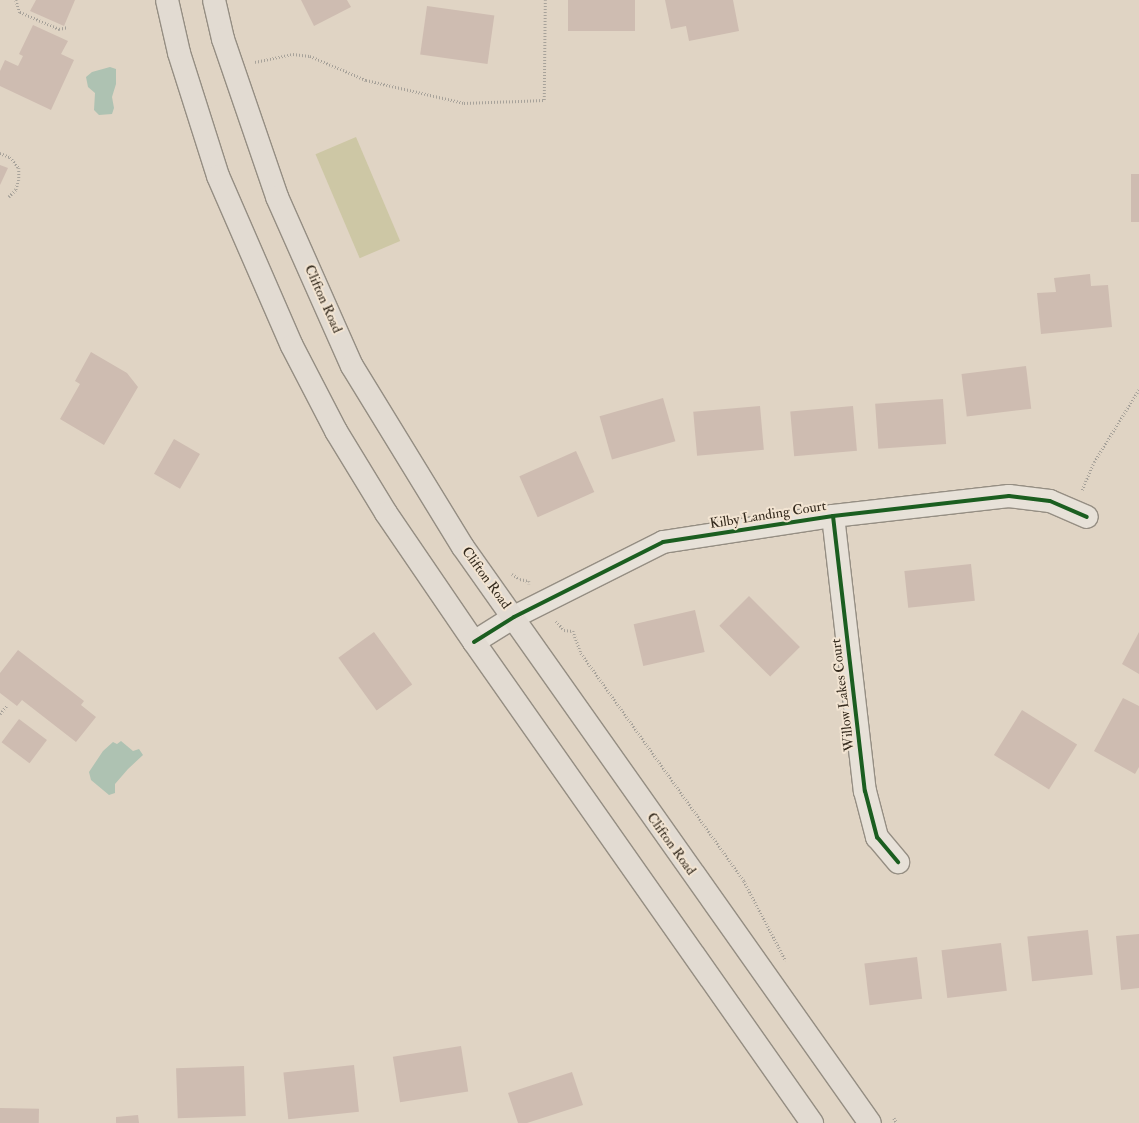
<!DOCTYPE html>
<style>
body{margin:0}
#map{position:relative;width:1139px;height:1123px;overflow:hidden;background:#e0d4c4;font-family:"IM FELL Double Pica",serif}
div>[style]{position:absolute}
.green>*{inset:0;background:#cdc7a5;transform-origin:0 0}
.water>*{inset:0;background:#aec2b2}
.building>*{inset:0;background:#cebcb1;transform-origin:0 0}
.path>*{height:2.5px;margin-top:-1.25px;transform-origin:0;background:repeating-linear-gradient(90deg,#a7a29a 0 1px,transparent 0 3px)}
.roads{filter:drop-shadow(1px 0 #958e83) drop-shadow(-1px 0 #958e83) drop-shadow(0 1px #958e83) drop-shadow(0 -1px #958e83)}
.minor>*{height:22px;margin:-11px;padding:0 11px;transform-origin:11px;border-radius:11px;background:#e7e1d8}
.major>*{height:22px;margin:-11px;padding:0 11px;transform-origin:11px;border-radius:11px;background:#e2dbd2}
.cycleway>*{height:4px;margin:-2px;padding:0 2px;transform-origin:2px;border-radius:2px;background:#1b5e20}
span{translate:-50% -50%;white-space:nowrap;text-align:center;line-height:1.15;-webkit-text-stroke:4px #f2e4d2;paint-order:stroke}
.street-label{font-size:14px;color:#342a1d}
</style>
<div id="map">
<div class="green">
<i style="left:356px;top:137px;width:113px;height:44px;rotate:67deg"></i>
</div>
<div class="water">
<i style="clip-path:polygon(110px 67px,116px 69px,116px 84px,112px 97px,114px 108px,112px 114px,99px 115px,94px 110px,95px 93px,88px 87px,86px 77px,92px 72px)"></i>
<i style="clip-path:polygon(121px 741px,133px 751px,139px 749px,143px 755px,128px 769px,115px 784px,115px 793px,109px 795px,91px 780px,89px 772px,103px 751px,113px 742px,117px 744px)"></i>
</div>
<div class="building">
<i style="clip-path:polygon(36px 0,75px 0,64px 26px,30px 11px)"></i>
<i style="clip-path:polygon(301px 0,347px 0,351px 7px,314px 26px)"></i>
<i style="left:568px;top:0;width:67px;height:31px"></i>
<i style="clip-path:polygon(665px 0,733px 0,739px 31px,689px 41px,686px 26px,671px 29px)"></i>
<i style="left:427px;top:6px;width:68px;height:49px;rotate:8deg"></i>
<i style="clip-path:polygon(33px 25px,68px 41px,61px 54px,74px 60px,51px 110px,0 86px,0 71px,5px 60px,18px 66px,23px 56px,19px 54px)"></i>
<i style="clip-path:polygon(0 165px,8px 168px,0 185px)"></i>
<i style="left:1131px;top:174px;width:8px;height:48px"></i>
<i style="clip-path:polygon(1090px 274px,1091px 286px,1108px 285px,1112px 327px,1041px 334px,1037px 293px,1056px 292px,1054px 278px)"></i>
<i style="clip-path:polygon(91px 352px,127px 373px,138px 387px,104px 445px,60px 419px,80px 384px,75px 381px)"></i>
<i style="left:1026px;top:366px;width:43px;height:65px;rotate:83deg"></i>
<i style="left:663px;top:398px;width:45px;height:66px;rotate:74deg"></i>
<i style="left:943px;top:399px;width:45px;height:68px;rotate:86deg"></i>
<i style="left:760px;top:406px;width:44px;height:67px;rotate:85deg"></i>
<i style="left:853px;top:406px;width:45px;height:63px;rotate:85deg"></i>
<i style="left:174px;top:439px;width:30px;height:40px;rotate:30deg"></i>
<i style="left:576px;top:451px;width:45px;height:62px;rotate:66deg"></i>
<i style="left:971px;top:564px;width:37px;height:67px;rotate:84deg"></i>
<i style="left:749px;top:596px;width:72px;height:42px;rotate:45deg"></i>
<i style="left:695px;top:610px;width:43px;height:63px;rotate:77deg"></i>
<i style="left:374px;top:632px;width:65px;height:44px;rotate:54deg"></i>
<i style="clip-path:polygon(1139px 632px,1139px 674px,1122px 664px)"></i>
<i style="clip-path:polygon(18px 650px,84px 701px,81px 705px,96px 717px,76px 742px,22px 700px,17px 706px,0 693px,0 673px)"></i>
<i style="clip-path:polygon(1123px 698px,1139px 706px,1139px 767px,1135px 774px,1094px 751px)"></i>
<i style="left:1022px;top:710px;width:65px;height:53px;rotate:32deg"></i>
<i style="left:19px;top:719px;width:35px;height:29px;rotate:37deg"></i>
<i style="left:1088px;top:930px;width:45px;height:61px;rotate:84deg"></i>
<i style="clip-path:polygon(1139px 934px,1139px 988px,1121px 990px,1116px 936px)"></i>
<i style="left:1001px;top:943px;width:48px;height:60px;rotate:83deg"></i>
<i style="left:917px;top:957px;width:42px;height:53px;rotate:83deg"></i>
<i style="left:461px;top:1046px;width:46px;height:69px;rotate:81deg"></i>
<i style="left:354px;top:1065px;width:47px;height:71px;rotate:84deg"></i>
<i style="left:244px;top:1066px;width:50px;height:68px;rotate:88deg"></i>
<i style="clip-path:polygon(572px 1072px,583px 1105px,527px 1123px,518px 1123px,508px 1093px)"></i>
<i style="left:0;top:1108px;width:39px;height:15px;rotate:1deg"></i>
<i style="clip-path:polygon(138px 1115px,139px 1123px,116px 1123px,116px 1117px)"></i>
</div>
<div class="path">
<i style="left:16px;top:0;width:13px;rotate:72deg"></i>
<i style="left:20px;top:12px;width:43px;rotate:23.6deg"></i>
<i style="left:59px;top:29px;width:9px;rotate:-13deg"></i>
<i style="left:255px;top:62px;width:39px;rotate:-12deg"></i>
<i style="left:293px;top:54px;width:17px;rotate:7deg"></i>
<i style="left:310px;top:56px;width:61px;rotate:23.2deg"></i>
<i style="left:366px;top:80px;width:101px;rotate:13.2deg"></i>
<i style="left:464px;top:103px;width:80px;rotate:-2.1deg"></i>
<i style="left:544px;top:100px;width:100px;rotate:-89.4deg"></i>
<i style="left:0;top:153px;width:11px;rotate:22deg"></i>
<i style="left:10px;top:157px;width:14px;rotate:51deg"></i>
<i style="left:19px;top:168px;width:12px;rotate:90deg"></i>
<i style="left:19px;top:180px;width:10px;rotate:107deg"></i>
<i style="left:16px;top:190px;width:10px;rotate:135deg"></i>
<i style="left:1082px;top:490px;width:30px;rotate:-67deg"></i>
<i style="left:1094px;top:462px;width:86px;rotate:-58.3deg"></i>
<i style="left:512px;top:574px;width:9px;rotate:32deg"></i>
<i style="left:520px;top:579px;width:9px;rotate:13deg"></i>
<i style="left:529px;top:581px;width:3px;rotate:90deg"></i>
<i style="left:556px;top:621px;width:12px;rotate:48deg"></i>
<i style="left:564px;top:630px;width:9px;rotate:6deg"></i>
<i style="left:573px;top:631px;width:23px;rotate:70deg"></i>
<i style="left:581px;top:653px;width:280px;rotate:54.4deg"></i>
<i style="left:744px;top:881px;width:90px;rotate:62.3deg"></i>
<i style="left:0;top:714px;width:11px;rotate:-52deg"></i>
<i style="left:894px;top:1118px;width:6px;rotate:59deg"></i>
</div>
<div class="roads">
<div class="minor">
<i style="left:833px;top:516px;width:277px;rotate:83.4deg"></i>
<i style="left:865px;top:791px;width:48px;rotate:75.4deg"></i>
<i style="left:877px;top:837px;width:33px;rotate:50deg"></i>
<i style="left:474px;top:642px;width:47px;rotate:-32deg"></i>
<i style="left:514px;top:617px;width:167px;rotate:-26.7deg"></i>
<i style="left:663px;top:542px;width:172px;rotate:-8.7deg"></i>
<i style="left:833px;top:516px;width:177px;rotate:-6.5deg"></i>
<i style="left:1009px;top:496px;width:41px;rotate:7deg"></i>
<i style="left:1050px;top:501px;width:40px;rotate:23.4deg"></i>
</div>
<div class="major">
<i style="left:167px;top:0;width:54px;rotate:77.2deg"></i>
<i style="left:179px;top:53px;width:129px;rotate:72.4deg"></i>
<i style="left:218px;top:176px;width:185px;rotate:66.5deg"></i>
<i style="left:292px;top:346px;width:96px;rotate:62.6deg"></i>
<i style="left:336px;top:431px;width:96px;rotate:58.6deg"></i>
<i style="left:386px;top:513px;width:156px;rotate:55.7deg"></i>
<i style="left:474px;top:642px;width:588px;rotate:54.9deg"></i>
<i style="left:214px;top:0;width:40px;rotate:77deg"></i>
<i style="left:223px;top:39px;width:167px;rotate:71.1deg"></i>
<i style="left:277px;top:197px;width:185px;rotate:66.1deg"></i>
<i style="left:352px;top:366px;width:212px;rotate:58.5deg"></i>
<i style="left:463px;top:547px;width:705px;rotate:54.76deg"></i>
</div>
</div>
<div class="cycleway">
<i style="left:833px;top:516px;width:277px;rotate:83.4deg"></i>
<i style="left:865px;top:791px;width:48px;rotate:75.4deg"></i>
<i style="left:877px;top:837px;width:33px;rotate:50deg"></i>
<i style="left:474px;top:642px;width:47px;rotate:-32deg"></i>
<i style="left:514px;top:617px;width:167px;rotate:-26.7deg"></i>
<i style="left:663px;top:542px;width:172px;rotate:-8.7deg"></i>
<i style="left:833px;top:516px;width:177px;rotate:-6.5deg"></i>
<i style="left:1009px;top:496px;width:41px;rotate:7deg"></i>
<i style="left:1050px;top:501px;width:40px;rotate:23.4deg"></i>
</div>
<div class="street-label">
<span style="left:323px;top:299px;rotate:66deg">Clifton Road</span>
<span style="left:768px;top:515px;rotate:-9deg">Kilby Landing Court</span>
<span style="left:486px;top:578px;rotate:54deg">Clifton Road</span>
<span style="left:843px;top:695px;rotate:-97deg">Willow Lakes Court</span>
<span style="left:671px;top:844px;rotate:54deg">Clifton Road</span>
</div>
</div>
